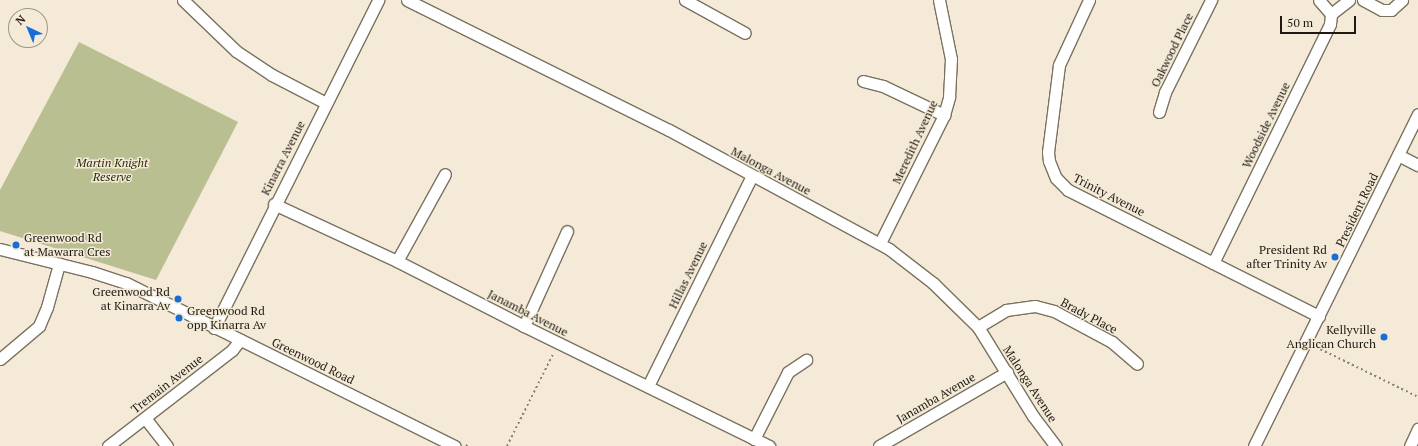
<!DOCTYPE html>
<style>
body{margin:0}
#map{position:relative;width:1418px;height:446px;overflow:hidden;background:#f4ead7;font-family:"PT Serif",serif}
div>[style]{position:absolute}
.green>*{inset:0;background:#babf91}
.path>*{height:2px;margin-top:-1px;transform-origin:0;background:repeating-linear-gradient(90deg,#898275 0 2px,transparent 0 5px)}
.roads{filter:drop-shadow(1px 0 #7a7260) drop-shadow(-1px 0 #7a7260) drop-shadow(0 1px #7a7260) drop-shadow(0 -1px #7a7260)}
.minor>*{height:11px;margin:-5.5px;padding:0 5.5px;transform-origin:5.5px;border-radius:5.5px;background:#fff}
.dots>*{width:11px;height:11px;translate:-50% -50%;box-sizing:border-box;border:2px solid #f4ead7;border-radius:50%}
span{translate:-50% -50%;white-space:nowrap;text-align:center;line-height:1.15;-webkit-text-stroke:3px #f4ead7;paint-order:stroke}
.street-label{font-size:12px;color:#1e1a13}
.park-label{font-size:12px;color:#2a2c0b;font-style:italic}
.poi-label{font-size:12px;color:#1e1a13}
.left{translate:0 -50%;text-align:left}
.right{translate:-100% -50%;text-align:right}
.north{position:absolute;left:8px;top:8px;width:40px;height:40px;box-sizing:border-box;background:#f4ead7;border:1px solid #9e9789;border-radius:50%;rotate:316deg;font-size:11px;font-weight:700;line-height:16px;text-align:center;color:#1e1a13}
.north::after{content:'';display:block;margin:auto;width:14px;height:18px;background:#186dd7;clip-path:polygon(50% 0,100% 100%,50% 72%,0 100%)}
.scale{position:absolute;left:1280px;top:16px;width:76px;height:18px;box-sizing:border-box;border:2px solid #1e1a13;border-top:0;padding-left:5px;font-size:12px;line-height:14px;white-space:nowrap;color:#1e1a13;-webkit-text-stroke:3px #f4ead7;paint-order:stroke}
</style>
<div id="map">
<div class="green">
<i style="clip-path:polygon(79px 42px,238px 122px,156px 280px,0 231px,0 190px)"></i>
</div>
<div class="path">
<i style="left:1316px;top:347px;width:114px;rotate:26.1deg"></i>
<i style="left:466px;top:446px;width:3px;rotate:-45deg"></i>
<i style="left:507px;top:446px;width:105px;rotate:-63.4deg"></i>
</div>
<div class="roads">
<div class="minor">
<i style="left:183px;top:0;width:74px;rotate:43.9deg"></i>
<i style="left:236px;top:51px;width:43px;rotate:33.7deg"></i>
<i style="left:272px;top:75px;width:61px;rotate:27.4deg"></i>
<i style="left:407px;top:0;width:292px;rotate:26.4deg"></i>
<i style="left:669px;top:130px;width:250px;rotate:28.4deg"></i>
<i style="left:889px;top:249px;width:56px;rotate:37.7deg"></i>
<i style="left:933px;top:283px;width:63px;rotate:44.4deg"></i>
<i style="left:978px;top:327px;width:105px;rotate:58.3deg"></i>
<i style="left:1033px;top:416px;width:38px;rotate:53deg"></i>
<i style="left:685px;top:0;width:68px;rotate:28.8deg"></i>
<i style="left:1089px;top:0;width:72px;rotate:114.8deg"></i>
<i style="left:1059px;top:65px;width:88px;rotate:97.2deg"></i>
<i style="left:1048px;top:152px;width:9px;rotate:84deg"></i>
<i style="left:1049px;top:161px;width:18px;rotate:68deg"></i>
<i style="left:1056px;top:178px;width:17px;rotate:45deg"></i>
<i style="left:1068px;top:190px;width:281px;rotate:26.7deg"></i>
<i style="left:1363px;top:0;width:21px;rotate:28deg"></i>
<i style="left:1382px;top:10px;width:9px"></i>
<i style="left:1391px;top:10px;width:15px;rotate:-42deg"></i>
<i style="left:1331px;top:14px;width:23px;rotate:-38deg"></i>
<i style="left:863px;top:81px;width:21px;rotate:14deg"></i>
<i style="left:883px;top:86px;width:68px;rotate:25.4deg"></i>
<i style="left:1159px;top:112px;width:21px;rotate:-73deg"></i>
<i style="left:1165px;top:92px;width:103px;rotate:-63.4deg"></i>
<i style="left:1398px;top:155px;width:22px;rotate:27deg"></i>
<i style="left:274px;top:204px;width:136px;rotate:24.9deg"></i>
<i style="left:397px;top:261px;width:143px;rotate:27.1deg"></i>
<i style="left:524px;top:326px;width:273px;rotate:26.1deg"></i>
<i style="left:880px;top:243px;width:143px;rotate:-63.4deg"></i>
<i style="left:944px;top:115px;width:19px;rotate:-74deg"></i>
<i style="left:949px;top:97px;width:38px;rotate:-87deg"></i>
<i style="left:951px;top:59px;width:60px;rotate:-101.5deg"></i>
<i style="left:0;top:249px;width:95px;rotate:14deg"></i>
<i style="left:92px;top:272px;width:36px;rotate:18deg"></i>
<i style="left:126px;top:283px;width:367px;rotate:26.4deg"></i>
<i style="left:397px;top:261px;width:99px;rotate:-61.1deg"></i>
<i style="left:1213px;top:263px;width:266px;rotate:-63.9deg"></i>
<i style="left:1330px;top:24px;width:10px;rotate:-84deg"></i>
<i style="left:1331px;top:14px;width:18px;rotate:-131deg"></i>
<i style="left:524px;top:326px;width:104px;rotate:-65.6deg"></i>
<i style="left:978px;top:327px;width:33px;rotate:-31deg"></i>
<i style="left:1006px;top:310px;width:29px;rotate:-8deg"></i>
<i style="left:1035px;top:306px;width:20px;rotate:15deg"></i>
<i style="left:1054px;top:311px;width:66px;rotate:28.1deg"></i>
<i style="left:1112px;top:342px;width:33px;rotate:41deg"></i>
<i style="left:214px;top:328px;width:367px;rotate:-63.4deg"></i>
<i style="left:0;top:359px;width:51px;rotate:-40.2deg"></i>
<i style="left:39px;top:326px;width:21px;rotate:-67deg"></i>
<i style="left:47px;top:307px;width:45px;rotate:-74.4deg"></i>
<i style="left:648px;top:386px;width:234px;rotate:-63.7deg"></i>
<i style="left:145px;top:418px;width:36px;rotate:52deg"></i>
<i style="left:754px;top:439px;width:75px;rotate:-63.1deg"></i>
<i style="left:788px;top:372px;width:22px;rotate:-34deg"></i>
<i style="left:108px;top:446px;width:157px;rotate:-37.7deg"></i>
<i style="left:232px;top:350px;width:13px;rotate:-51deg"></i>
<i style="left:879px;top:446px;width:148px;rotate:-30deg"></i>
<i style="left:1254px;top:446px;width:370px;rotate:-63.7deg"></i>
<i style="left:1410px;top:446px;width:19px;rotate:-65deg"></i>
</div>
</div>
<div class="dots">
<i style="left:16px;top:245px;background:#186dd7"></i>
<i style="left:1335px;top:257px;background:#186dd7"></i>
<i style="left:178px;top:299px;background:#186dd7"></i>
<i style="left:179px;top:318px;background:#186dd7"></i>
<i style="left:1384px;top:337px;background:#186dd7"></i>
</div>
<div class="street-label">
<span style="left:1172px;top:50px;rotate:-64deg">Oakwood Place</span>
<span style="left:1266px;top:125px;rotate:-64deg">Woodside Avenue</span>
<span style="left:915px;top:142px;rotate:-65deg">Meredith Avenue</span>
<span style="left:283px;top:158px;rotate:-63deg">Kinarra Avenue</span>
<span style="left:771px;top:171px;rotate:28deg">Malonga Avenue</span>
<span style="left:1109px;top:195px;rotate:27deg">Trinity Avenue</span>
<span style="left:1357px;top:210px;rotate:-64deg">President Road</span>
<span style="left:688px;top:275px;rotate:-64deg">Hillas Avenue</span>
<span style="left:528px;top:313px;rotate:27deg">Janamba Avenue</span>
<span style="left:1089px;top:316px;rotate:28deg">Brady Place</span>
<span style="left:313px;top:361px;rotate:26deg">Greenwood Road</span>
<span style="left:167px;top:384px;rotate:-38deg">Tremain Avenue</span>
<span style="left:1030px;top:384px;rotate:57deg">Malonga Avenue</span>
<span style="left:936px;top:398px;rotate:-30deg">Janamba Avenue</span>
</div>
<div class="park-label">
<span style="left:112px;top:170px">Martin Knight<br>Reserve</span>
</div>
<div class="poi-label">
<span class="left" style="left:24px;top:245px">Greenwood Rd<br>at Mawarra Cres</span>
<span class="right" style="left:1327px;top:257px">President Rd<br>after Trinity Av</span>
<span class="right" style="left:170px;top:299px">Greenwood Rd<br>at Kinarra Av</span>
<span class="left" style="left:187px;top:318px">Greenwood Rd<br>opp Kinarra Av</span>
<span class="right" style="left:1376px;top:337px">Kellyville<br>Anglican Church</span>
</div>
<div class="north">N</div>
<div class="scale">50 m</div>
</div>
